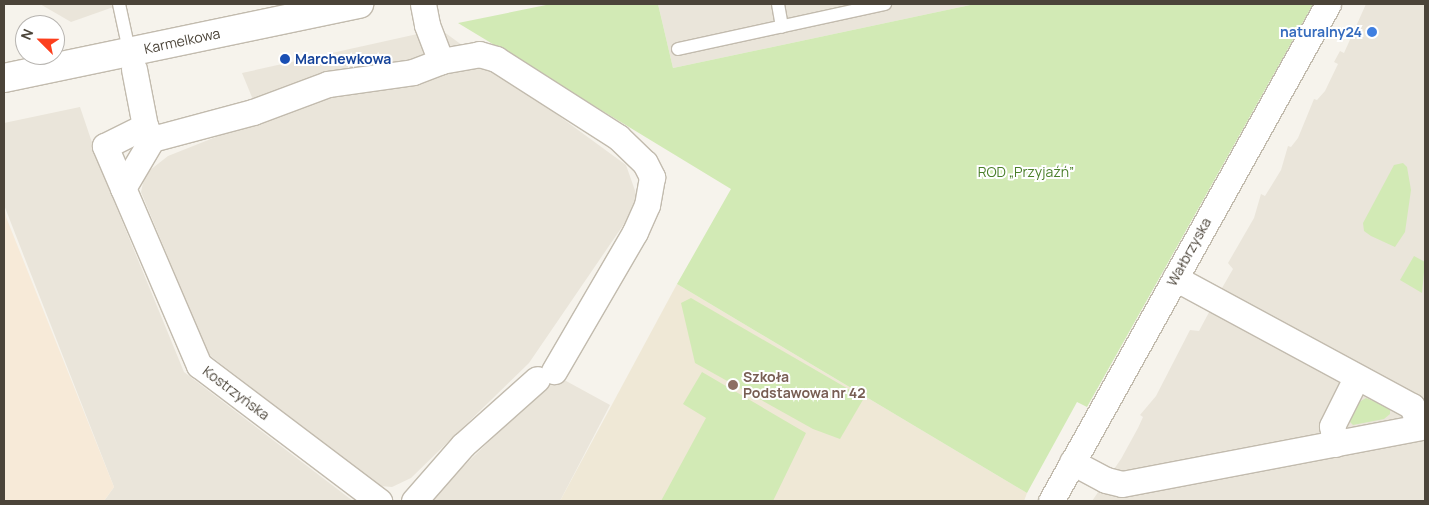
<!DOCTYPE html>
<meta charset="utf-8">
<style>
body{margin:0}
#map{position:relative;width:1429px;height:505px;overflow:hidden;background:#f6f3ec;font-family:Manrope,sans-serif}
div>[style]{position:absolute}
.residential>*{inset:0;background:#eae5da}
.commercial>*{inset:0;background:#f7ead8}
.education>*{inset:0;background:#efe8d6}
.green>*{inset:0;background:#d2eab5}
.roads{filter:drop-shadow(1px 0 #c2bbae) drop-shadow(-1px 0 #c2bbae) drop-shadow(0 1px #c2bbae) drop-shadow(0 -1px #c2bbae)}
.service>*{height:12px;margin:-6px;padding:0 6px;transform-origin:6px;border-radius:6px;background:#fff}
.minor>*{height:25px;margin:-12.5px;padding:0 12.5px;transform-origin:12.5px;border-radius:12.5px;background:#fff}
.tertiary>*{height:28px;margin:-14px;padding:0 14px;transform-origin:14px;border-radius:14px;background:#fff}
.dots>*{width:14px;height:14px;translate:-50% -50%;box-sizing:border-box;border:2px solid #fff;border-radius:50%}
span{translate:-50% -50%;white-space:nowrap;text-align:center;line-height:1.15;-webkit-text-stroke:4px #fff;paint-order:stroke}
.shop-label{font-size:14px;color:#366cbe;font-weight:700}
.right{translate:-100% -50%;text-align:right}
.street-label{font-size:14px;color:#4b4439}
.transit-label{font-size:14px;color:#164399;font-weight:700}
.left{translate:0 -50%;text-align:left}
.park-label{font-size:14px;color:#4a7f2a}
.education-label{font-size:14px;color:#785e54;font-weight:700}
.frame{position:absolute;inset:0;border:5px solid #4b4439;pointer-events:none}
.north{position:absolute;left:15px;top:15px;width:50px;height:50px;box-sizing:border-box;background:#fff;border:1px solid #b7b4b0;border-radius:50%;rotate:293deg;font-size:14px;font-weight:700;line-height:20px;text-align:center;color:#4b4439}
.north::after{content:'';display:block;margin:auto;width:18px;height:22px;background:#fc3f1d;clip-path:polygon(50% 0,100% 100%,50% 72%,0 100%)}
</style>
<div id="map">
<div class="residential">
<i style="clip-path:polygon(40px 4px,122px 4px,71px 22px)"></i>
<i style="clip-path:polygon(658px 4px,975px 4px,673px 68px)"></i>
<i style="clip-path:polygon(1366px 4px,1425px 4px,1425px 501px,1092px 501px,1121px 459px,1138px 428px,1143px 417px,1140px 415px,1156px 396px,1190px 330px,1199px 331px,1222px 288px,1233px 269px,1228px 263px,1254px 218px,1261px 194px,1265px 196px,1281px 170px,1288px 146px,1291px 147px,1298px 138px,1314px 99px,1317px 100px,1325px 91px,1338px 64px,1334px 62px,1340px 51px,1344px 53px)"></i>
<i style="clip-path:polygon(440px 29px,626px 165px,639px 202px,529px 363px,411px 478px,392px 487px,379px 486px,208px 354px,141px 192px,145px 174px,168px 156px,261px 119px,242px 73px)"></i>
<i style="clip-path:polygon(80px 107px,102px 172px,184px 372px,353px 501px,104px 501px,114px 487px,4px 205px,4px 123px)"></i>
<i style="clip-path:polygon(557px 376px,610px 405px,560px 501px,431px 501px,445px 484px)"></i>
</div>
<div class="commercial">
<i style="clip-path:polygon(4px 203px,6px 217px,114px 487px,104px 501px,4px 501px)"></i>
</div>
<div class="education">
<i style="clip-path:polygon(677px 284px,1027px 493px,1024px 501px,560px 501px)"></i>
</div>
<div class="green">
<i style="clip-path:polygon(551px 4px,658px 4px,673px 68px,975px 4px,1313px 4px,1087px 407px,1077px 402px,1027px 493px,677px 284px,731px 189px,458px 23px)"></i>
<i style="clip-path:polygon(1403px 163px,1407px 167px,1411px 190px,1405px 232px,1395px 247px,1371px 236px,1364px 231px,1363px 223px,1394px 165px)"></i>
<i style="clip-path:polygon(1414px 256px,1425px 262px,1422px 293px,1400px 280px)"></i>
<i style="clip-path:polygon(691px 298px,864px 398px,840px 439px,813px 429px,695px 363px,681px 303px)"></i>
<i style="clip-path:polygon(702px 372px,806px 433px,773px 501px,661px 501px,706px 418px,683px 404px)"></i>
<i style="clip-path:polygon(1366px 398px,1390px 408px,1390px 414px,1384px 419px,1353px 425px,1348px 420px,1354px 405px)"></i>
</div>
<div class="roads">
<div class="service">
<i style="left:119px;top:4px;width:52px;rotate:77.8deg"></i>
<i style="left:778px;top:4px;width:23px;rotate:80deg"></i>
<i style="left:678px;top:49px;width:212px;rotate:-12.3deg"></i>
</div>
<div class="minor">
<i style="left:423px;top:4px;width:21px;rotate:79deg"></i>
<i style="left:427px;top:25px;width:39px;rotate:69deg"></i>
<i style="left:441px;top:61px;width:39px;rotate:-10deg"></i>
<i style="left:479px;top:54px;width:18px;rotate:16deg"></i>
<i style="left:496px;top:59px;width:145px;rotate:32.6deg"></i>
<i style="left:618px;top:137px;width:37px;rotate:44deg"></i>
<i style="left:645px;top:163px;width:16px;rotate:63deg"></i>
<i style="left:652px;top:177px;width:28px;rotate:100deg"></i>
<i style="left:647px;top:205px;width:30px;rotate:114deg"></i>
<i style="left:635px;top:232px;width:161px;rotate:120.2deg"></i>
<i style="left:134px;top:69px;width:58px;rotate:79.1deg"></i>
<i style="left:152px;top:139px;width:57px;rotate:120.6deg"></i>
<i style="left:123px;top:188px;width:193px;rotate:66.8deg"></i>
<i style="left:199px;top:365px;width:226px;rotate:37.1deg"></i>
<i style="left:152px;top:139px;width:105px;rotate:-15deg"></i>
<i style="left:253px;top:112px;width:80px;rotate:-20.5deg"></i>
<i style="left:328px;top:84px;width:86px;rotate:-8deg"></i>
<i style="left:413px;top:72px;width:30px;rotate:-21deg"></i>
<i style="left:123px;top:188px;width:46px;rotate:-113.2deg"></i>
<i style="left:105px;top:146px;width:45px;rotate:-26.6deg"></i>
<i style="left:145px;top:126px;width:15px;rotate:62deg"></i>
<i style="left:1175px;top:278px;width:269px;rotate:28.4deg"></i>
<i style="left:1412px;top:406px;width:20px;rotate:70deg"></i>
<i style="left:1335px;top:444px;width:18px;rotate:-99deg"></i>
<i style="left:1332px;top:426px;width:54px;rotate:-63.4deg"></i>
<i style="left:1072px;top:462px;width:38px;rotate:28deg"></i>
<i style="left:1106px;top:480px;width:16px;rotate:14deg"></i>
<i style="left:1122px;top:484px;width:309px;rotate:-10.8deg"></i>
<i style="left:414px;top:501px;width:74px;rotate:-48.8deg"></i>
<i style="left:463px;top:445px;width:99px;rotate:-41.7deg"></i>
<i style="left:1051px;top:501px;width:569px;rotate:-60.87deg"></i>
</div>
<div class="tertiary">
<i style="left:4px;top:78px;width:363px;rotate:-11.8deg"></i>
</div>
</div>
<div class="dots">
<i style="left:1372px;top:32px;background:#3f7fe0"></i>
<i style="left:285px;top:59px;background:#1a4fb4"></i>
<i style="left:733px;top:385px;background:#8d6e63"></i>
</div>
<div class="shop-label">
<span class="right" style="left:1362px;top:32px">naturalny24</span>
</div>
<div class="street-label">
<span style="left:182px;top:41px;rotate:-12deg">Karmelkowa</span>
<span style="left:1189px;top:252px;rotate:-61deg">Wałbrzyska</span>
<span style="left:236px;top:393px;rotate:37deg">Kostrzyńska</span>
</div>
<div class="transit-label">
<span class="left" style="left:295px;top:59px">Marchewkowa</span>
</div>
<div class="park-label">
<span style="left:1026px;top:172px">ROD „Przyjaźń”</span>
</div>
<div class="education-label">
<span class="left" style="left:743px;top:385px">Szkoła<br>Podstawowa nr 42</span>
</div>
<div class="frame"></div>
<div class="north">N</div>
</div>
